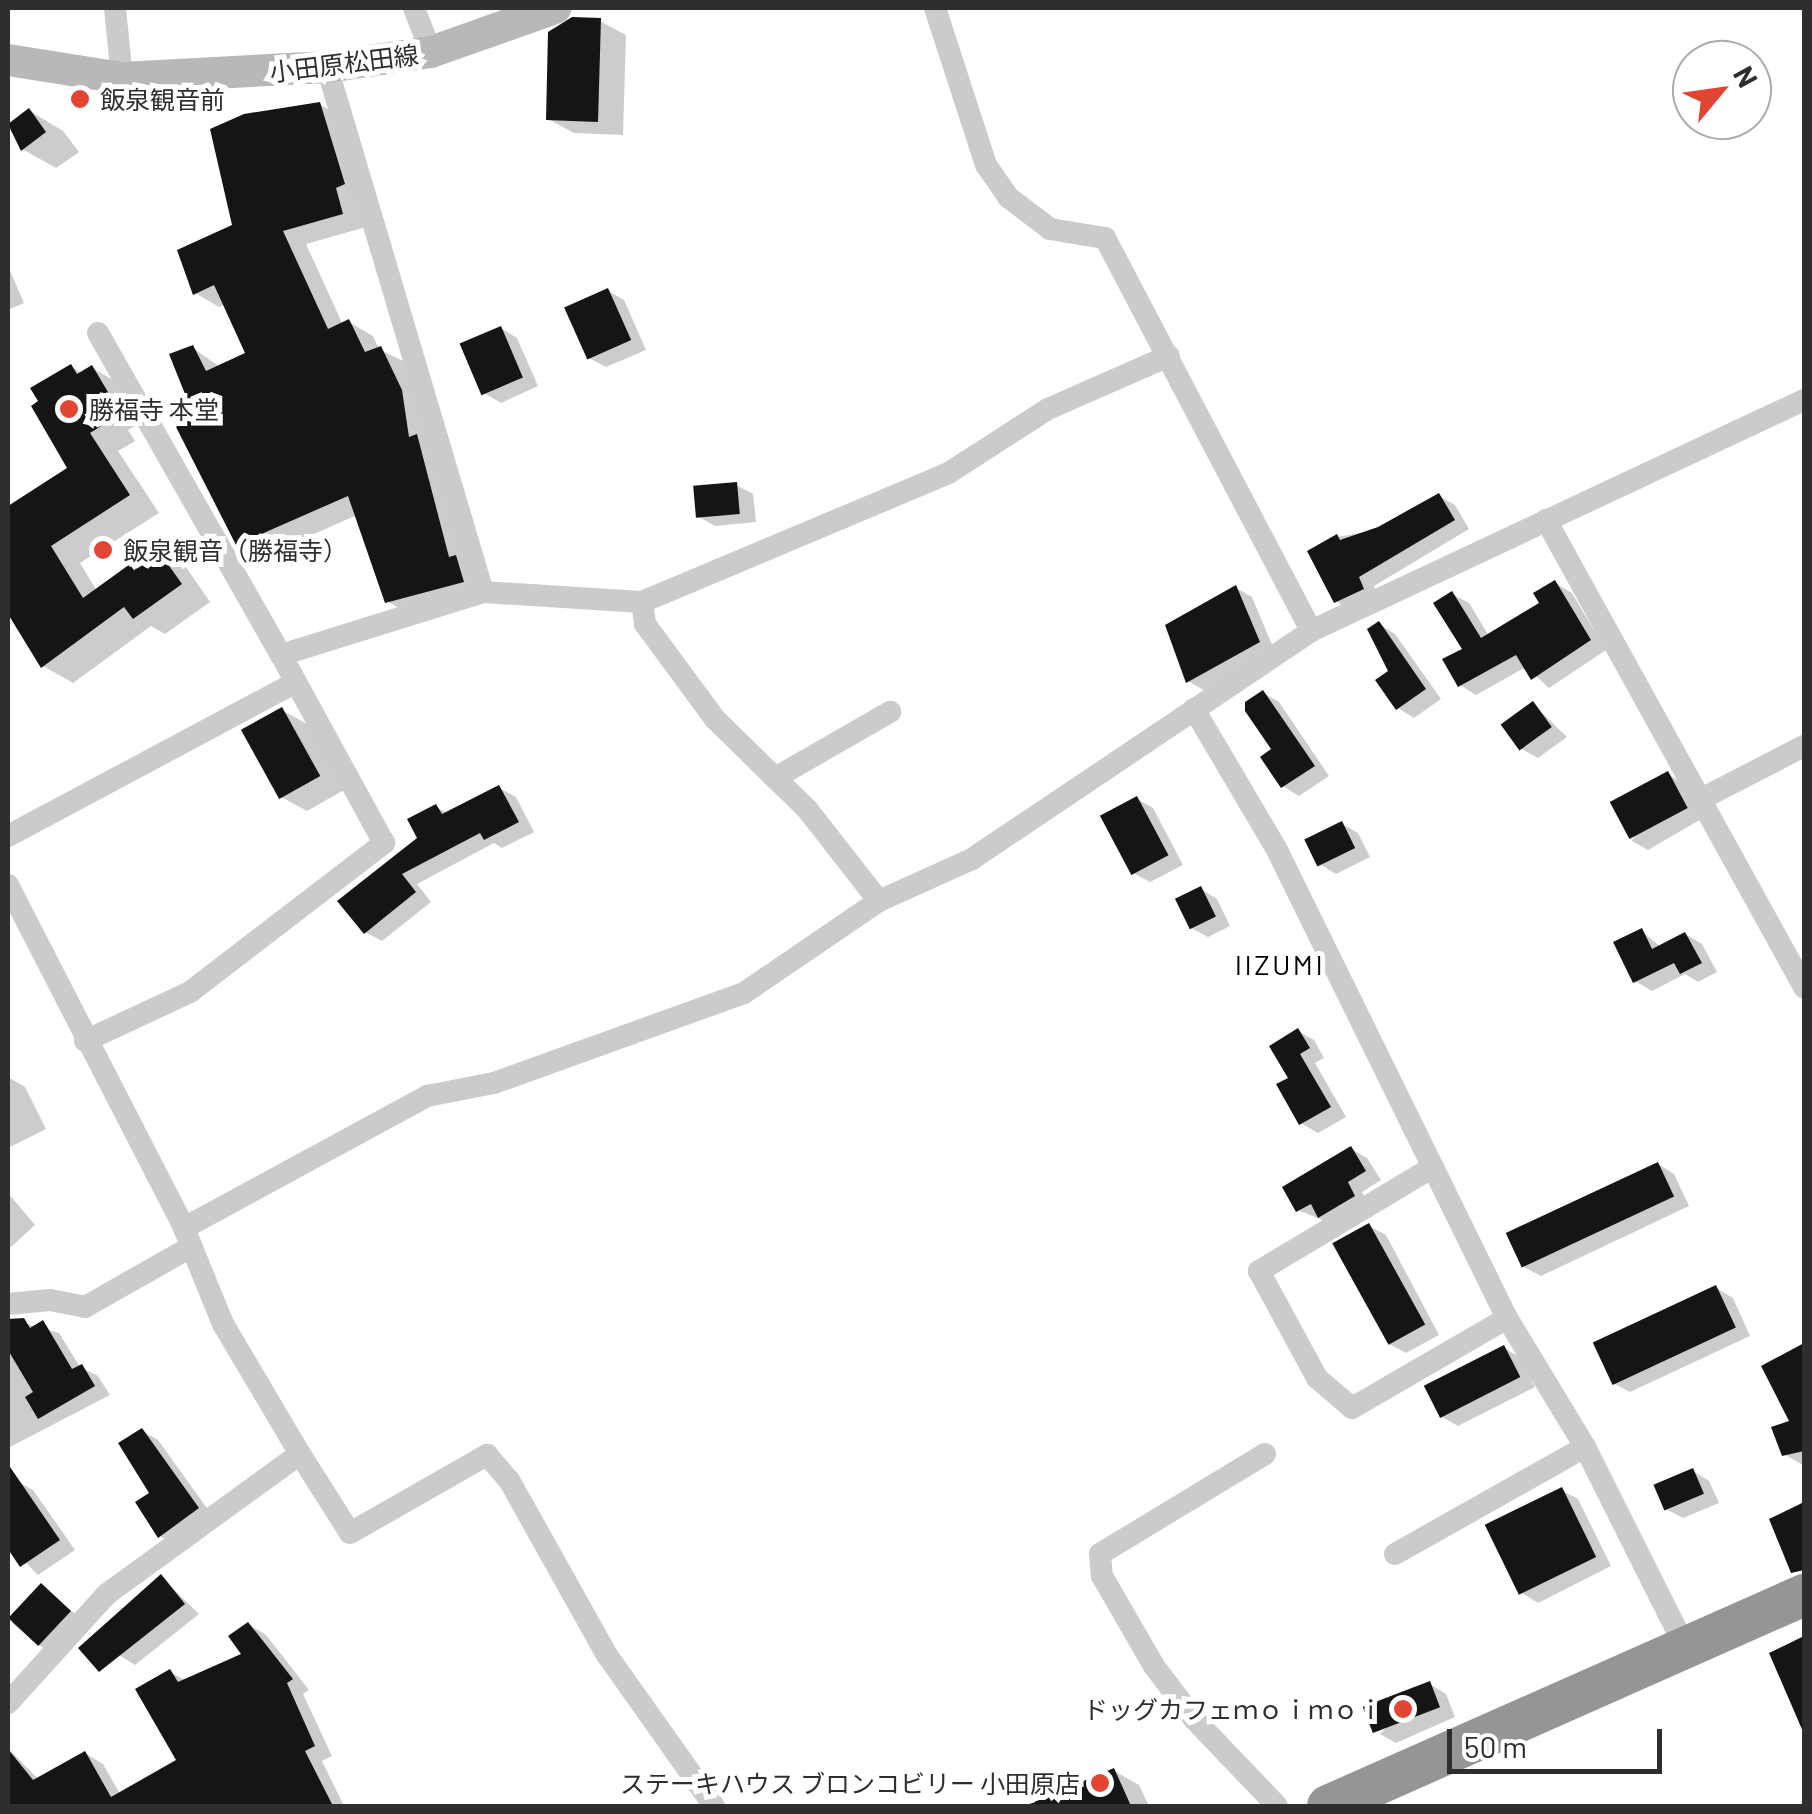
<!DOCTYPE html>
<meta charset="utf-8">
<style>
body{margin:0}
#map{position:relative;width:1812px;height:1814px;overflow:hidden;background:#fff;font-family:Barlow,"Noto Sans JP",sans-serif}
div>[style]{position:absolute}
.shadow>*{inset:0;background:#0003;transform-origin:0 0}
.building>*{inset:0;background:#151515;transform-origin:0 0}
.street>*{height:22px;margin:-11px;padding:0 11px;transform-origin:11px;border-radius:11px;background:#cbcbcb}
.secondary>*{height:32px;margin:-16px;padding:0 16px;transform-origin:16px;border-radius:16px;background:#b8b8b8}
.highway>*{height:42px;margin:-21px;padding:0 21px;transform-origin:21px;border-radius:21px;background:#959595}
.dots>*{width:28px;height:28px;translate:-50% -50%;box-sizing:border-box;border:5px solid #fff;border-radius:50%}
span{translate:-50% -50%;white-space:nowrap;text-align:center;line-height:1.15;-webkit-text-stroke:10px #fff;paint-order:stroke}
.street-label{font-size:25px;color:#2e2e2e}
.poi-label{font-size:25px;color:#2e2e2e}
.left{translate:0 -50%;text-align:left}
.right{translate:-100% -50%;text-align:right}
.neighbourhood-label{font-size:28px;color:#000;letter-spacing:2.5px}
.frame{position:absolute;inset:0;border:10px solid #2e2e2e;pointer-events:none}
.north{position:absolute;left:1672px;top:40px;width:100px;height:100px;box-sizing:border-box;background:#fff;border:2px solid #ababab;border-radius:50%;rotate:61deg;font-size:28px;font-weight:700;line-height:40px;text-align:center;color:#2e2e2e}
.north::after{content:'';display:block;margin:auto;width:35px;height:45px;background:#e24534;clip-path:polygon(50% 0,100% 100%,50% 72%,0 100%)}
.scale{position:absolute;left:1447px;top:1729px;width:215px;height:45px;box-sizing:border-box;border:5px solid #2e2e2e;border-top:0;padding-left:12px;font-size:30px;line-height:35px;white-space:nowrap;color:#2e2e2e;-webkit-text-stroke:8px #fff;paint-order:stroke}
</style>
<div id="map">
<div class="shadow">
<i style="clip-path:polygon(600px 21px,626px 35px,623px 135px,574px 133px,548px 119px)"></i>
<i style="clip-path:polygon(319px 104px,344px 118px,366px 227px,306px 244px,343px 325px,349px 322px,373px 336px,379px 349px,405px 362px,487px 595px,411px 615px,387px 601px,357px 515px,262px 557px,238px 543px,196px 415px,193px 348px,220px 367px,249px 354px,226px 304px,219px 307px,195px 293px)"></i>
<i style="clip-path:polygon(30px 111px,63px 131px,79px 152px,56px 168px,22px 149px,8px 127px)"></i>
<i style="clip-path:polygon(8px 266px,24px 303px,8px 310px)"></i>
<i style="clip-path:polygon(607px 290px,624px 300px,646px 350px,606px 367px,589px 358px)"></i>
<i style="clip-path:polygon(501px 328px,517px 338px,538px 386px,501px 403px,484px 393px)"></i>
<i style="clip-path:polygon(71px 367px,82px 373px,92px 368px,122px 385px,143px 421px,128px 430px,135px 441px,118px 451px,159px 513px,80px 563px,97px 591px,156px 549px,186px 567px,210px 602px,165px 634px,151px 626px,73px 683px,43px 666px,8px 609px,8px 509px,70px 469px)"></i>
<i style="clip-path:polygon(736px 485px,753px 494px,756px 522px,715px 526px,699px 517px)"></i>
<i style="clip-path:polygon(1439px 496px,1455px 505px,1469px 529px,1374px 586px,1379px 599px,1353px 611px,1336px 601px,1337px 537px,1379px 530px)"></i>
<i style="clip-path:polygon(1555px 583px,1572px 593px,1606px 650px,1549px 688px,1526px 667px,1476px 695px,1460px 685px,1465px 650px,1452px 594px,1469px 603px,1489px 636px,1542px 604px)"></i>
<i style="clip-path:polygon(1236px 588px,1252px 597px,1275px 652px,1205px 691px,1188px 681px)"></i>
<i style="clip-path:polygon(1379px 624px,1395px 634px,1441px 699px,1414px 718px,1398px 708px)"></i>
<i style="clip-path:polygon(1263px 693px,1279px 702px,1329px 776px,1299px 796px,1283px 786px)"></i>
<i style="clip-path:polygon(1533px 704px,1567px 737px,1538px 758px,1522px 749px)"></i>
<i style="clip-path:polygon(282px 710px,307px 724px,344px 790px,307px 811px,281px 797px)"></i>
<i style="clip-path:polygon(1668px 774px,1684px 784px,1703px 818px,1648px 850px,1632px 841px)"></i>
<i style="clip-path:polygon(499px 788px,516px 797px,534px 832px,502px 848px,494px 843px,417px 884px,431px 902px,382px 941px,365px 932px,436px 807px,449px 814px)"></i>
<i style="clip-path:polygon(1137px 799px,1153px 808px,1183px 865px,1150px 882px,1133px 873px)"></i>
<i style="clip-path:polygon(1342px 824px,1358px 833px,1370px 857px,1336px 874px,1320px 864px)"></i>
<i style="clip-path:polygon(1201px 889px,1217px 899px,1230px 926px,1208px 937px,1191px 928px)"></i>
<i style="clip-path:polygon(1641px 931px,1661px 947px,1685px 934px,1702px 944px,1717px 972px,1698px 982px,1685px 974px,1652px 991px,1635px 981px)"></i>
<i style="clip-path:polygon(1298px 1031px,1314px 1040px,1324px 1058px,1315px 1063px,1346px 1117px,1318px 1133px,1301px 1123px,1291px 1079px)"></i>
<i style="clip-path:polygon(8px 1077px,25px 1087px,46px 1129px,8px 1148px)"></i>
<i style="clip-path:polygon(1351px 1149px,1367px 1158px,1381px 1180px,1362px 1192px,1370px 1206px,1337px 1226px,1298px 1210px)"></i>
<i style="clip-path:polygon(1658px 1164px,1674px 1174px,1689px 1206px,1541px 1276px,1524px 1267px)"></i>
<i style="clip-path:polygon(8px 1193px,35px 1225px,11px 1247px,8px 1245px)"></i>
<i style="clip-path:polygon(1369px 1226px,1386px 1235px,1439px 1335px,1406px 1353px,1389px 1344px)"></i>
<i style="clip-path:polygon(1716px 1288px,1733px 1298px,1750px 1336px,1630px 1392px,1613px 1383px)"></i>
<i style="clip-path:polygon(8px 1319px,59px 1333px,80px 1367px,98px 1376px,110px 1395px,8px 1448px)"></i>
<i style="clip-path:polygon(1804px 1346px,1804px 1463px,1801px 1464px,1784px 1454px,1792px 1422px,1764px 1368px)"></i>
<i style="clip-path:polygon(1504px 1348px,1520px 1357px,1535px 1387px,1458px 1426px,1442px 1417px)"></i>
<i style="clip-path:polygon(142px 1431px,158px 1440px,214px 1518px,176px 1546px,160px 1536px)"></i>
<i style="clip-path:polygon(1693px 1471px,1709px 1481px,1719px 1503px,1683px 1518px,1666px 1509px)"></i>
<i style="clip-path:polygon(17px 1481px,33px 1490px,75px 1550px,38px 1575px,8px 1544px,8px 1487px)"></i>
<i style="clip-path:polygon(1561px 1490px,1578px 1499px,1611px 1566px,1538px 1603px,1522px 1593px)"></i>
<i style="clip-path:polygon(161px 1577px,199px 1614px,135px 1665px,119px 1655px)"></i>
<i style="left:41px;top:1586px;width:58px;height:47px;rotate:39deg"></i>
<i style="clip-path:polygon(248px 1624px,266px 1635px,309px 1690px,303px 1694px,332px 1756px,322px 1761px,344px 1806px,59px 1806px,51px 1793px,47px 1806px,8px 1806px,8px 1748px,39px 1780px,85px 1753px,103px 1764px,120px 1794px,179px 1761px,170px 1672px,187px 1681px,245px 1655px)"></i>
<i style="clip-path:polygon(1430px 1684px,1446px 1694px,1455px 1717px,1396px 1743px,1380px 1734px)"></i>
<i style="clip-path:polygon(1114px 1771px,1139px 1785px,1149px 1806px,1053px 1806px,1049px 1799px)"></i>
</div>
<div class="building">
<i style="clip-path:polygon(572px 17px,601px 18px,598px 122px,546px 120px,548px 32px)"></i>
<i style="clip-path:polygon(320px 102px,345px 184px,336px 188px,343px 214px,283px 231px,328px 329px,349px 319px,365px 352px,381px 346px,402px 390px,409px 437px,417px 434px,449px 557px,456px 555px,464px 582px,385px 603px,348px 496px,236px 545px,176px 427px,193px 414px,169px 354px,193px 345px,206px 371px,245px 353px,214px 285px,193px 295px,177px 250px,232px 225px,210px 129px,244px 114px)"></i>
<i style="clip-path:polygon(29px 108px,46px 132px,21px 151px,8px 124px)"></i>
<i style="left:608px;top:288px;width:57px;height:48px;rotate:66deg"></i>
<i style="left:501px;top:326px;width:56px;height:45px;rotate:67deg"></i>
<i style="clip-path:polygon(71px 364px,77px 374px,92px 365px,115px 404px,100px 412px,106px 423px,90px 433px,130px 495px,51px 546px,83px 598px,155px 546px,182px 584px,133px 619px,124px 607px,41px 668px,8px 614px,8px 506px,67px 468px,31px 406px,38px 401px,30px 388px)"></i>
<i style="left:737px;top:482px;width:32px;height:44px;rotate:85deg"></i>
<i style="clip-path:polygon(1439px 493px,1455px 520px,1359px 577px,1364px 589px,1334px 603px,1307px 551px,1337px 534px,1340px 540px,1378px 527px)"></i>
<i style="clip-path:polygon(1555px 580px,1591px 640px,1531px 680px,1516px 655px,1458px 687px,1442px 659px,1462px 649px,1433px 603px,1452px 591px,1481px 638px,1539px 603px,1533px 593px)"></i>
<i style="clip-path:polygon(1236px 585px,1260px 642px,1186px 683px,1165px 625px)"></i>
<i style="clip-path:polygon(1379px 621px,1426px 689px,1396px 710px,1375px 680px,1388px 671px,1367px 629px)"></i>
<i style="clip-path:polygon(1263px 690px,1315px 766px,1281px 788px,1260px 757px,1271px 749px,1245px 711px,1245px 702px)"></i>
<i style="left:1533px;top:701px;width:32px;height:40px;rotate:54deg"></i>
<i style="left:282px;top:707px;width:79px;height:47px;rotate:61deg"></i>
<i style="left:1668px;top:771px;width:42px;height:66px;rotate:62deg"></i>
<i style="clip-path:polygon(499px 785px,519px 822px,484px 840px,480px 833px,402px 874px,416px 892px,364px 934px,337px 901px,417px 838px,407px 819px,436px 804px,442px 814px)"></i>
<i style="left:1137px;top:796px;width:67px;height:42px;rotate:62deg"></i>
<i style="left:1342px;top:821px;width:30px;height:42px;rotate:64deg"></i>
<i style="left:1201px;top:886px;width:34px;height:29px;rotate:64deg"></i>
<i style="clip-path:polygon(1642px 928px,1652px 949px,1685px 932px,1702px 963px,1680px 974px,1674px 963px,1633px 983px,1613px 942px)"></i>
<i style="clip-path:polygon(1298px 1028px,1310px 1048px,1300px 1054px,1331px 1107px,1299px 1125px,1276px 1084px,1288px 1078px,1269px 1046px)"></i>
<i style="clip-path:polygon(1351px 1146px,1366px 1171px,1348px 1182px,1355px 1196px,1318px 1218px,1311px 1204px,1296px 1212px,1282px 1187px)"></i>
<i style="left:1658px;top:1162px;width:38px;height:168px;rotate:65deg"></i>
<i style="left:1369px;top:1223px;width:116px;height:42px;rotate:61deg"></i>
<i style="left:1716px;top:1285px;width:47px;height:136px;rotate:65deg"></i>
<i style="clip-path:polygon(24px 1318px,30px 1328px,43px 1320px,72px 1369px,82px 1364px,95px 1386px,38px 1419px,25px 1397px,33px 1392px,8px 1350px,8px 1319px)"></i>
<i style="clip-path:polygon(1804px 1343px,1804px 1451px,1782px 1456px,1771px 1427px,1789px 1421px,1761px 1366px)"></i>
<i style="left:1504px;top:1345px;width:36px;height:90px;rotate:63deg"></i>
<i style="clip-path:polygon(142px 1428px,199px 1508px,158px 1538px,135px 1502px,149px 1493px,118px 1443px)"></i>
<i style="clip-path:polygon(8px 1464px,60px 1540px,20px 1567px,8px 1549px)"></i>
<i style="left:1693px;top:1468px;width:28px;height:43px;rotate:67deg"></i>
<i style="left:1562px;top:1487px;width:78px;height:86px;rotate:64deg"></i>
<i style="clip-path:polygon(1804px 1502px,1804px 1570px,1791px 1573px,1769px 1519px)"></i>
<i style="clip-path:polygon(161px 1574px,185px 1604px,99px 1672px,78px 1648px)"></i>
<i style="left:41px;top:1583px;width:41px;height:48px;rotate:43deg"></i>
<i style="clip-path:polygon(248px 1622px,293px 1679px,287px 1683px,315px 1746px,305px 1751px,333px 1806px,8px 1806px,8px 1749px,33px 1780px,85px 1751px,111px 1797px,176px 1760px,135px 1689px,170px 1669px,178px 1682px,241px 1654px,228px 1636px)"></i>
<i style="clip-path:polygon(1804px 1636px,1804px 1734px,1769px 1653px)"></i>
<i style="left:1430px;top:1681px;width:28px;height:72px;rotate:69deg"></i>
<i style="clip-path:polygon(1114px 1768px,1131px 1806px,1025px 1806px)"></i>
</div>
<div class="street">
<i style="left:115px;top:8px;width:70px;rotate:84.3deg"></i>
<i style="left:414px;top:8px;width:47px;rotate:68.9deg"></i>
<i style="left:935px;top:8px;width:165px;rotate:72deg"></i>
<i style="left:986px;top:165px;width:39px;rotate:55deg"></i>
<i style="left:1008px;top:197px;width:53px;rotate:37.3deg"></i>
<i style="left:1050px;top:229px;width:56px;rotate:9.3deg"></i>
<i style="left:1105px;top:238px;width:444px;rotate:62.3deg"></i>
<i style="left:327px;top:67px;width:548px;rotate:73.45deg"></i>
<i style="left:98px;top:333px;width:370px;rotate:60.4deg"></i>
<i style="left:1546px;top:520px;width:534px;rotate:61.08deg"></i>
<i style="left:642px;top:602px;width:22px;rotate:82deg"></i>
<i style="left:645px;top:624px;width:118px;rotate:53.6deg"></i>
<i style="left:715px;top:719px;width:129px;rotate:44.4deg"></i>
<i style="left:807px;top:809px;width:117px;rotate:52deg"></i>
<i style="left:1194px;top:709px;width:161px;rotate:59.5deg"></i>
<i style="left:1276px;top:848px;width:524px;rotate:63.83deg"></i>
<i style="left:1507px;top:1318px;width:151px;rotate:58.8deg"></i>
<i style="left:1585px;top:1447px;width:224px;rotate:63.4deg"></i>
<i style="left:775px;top:778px;width:133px;rotate:-29.9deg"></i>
<i style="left:1705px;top:797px;width:111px;rotate:-27.3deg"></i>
<i style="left:8px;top:836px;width:325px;rotate:-28.1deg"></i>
<i style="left:8px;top:885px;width:386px;rotate:62.8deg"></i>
<i style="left:184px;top:1228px;width:277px;rotate:-28.5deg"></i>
<i style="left:427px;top:1096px;width:68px;rotate:-11deg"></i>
<i style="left:494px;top:1083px;width:266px;rotate:-19.8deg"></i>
<i style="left:744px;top:993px;width:163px;rotate:-34.3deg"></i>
<i style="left:879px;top:901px;width:102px;rotate:-24.3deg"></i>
<i style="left:972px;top:859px;width:409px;rotate:-33.9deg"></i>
<i style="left:1311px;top:631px;width:544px;rotate:-25.11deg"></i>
<i style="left:85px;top:1041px;width:116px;rotate:-25deg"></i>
<i style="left:190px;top:992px;width:245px;rotate:-37.5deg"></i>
<i style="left:384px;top:843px;width:214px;rotate:-118.7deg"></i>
<i style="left:281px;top:655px;width:212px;rotate:-17.3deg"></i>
<i style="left:483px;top:592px;width:159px;rotate:3.6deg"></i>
<i style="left:642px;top:602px;width:331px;rotate:-22.8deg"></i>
<i style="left:947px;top:474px;width:120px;rotate:-32.8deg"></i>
<i style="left:1048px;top:409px;width:132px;rotate:-23.7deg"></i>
<i style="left:1433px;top:1167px;width:203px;rotate:149.1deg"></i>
<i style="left:1259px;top:1271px;width:122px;rotate:61.5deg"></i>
<i style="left:1317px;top:1378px;width:46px;rotate:40.6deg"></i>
<i style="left:1352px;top:1408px;width:179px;rotate:-30.1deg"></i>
<i style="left:8px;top:1304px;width:42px;rotate:-5.4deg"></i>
<i style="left:50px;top:1300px;width:36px;rotate:11deg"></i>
<i style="left:85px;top:1307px;width:120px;rotate:-29.6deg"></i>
<i style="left:300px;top:1454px;width:93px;rotate:57.7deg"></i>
<i style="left:350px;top:1533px;width:158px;rotate:-29.7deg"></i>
<i style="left:487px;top:1455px;width:33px;rotate:49deg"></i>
<i style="left:509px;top:1480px;width:201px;rotate:60.8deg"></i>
<i style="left:607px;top:1655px;width:185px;rotate:54.7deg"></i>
<i style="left:1265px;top:1454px;width:193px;rotate:148.8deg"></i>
<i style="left:1100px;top:1554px;width:22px;rotate:85deg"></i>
<i style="left:1102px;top:1576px;width:104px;rotate:60deg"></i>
<i style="left:1154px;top:1666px;width:66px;rotate:53deg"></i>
<i style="left:1194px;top:1719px;width:120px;rotate:46.3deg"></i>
<i style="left:1395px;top:1554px;width:218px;rotate:-29.4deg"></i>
<i style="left:8px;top:1703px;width:147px;rotate:-47.8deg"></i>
<i style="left:107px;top:1594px;width:238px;rotate:-36deg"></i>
<i style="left:300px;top:1454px;width:151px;rotate:-120.6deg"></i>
<i style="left:223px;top:1324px;width:104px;rotate:-112.1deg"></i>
</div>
<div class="secondary">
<i style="left:8px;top:60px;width:115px;rotate:9deg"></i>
<i style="left:122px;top:78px;width:205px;rotate:-3.1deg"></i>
<i style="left:327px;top:67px;width:105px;rotate:-8.2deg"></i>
<i style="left:431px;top:52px;width:132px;rotate:-19.5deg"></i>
</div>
<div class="highway">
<i style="left:1328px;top:1806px;width:521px;rotate:-23.91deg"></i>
</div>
<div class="dots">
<i style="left:80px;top:99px;background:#e24534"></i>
<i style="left:69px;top:409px;background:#e24534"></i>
<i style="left:103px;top:550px;background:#e24534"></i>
<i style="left:1403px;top:1709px;background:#e24534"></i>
<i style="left:1100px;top:1783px;background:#e24534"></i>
</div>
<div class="street-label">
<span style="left:344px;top:63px;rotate:-7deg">小田原松田線</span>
</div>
<div class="poi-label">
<span class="left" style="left:100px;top:99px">飯泉観音前</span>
<span class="left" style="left:89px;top:409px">勝福寺 本堂</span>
<span class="left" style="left:123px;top:550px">飯泉観音（勝福寺）</span>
<span class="right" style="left:1383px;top:1709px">ドッグカフェｍｏｉｍｏｉ</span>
<span class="right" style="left:1080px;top:1783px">ステーキハウス ブロンコビリー 小田原店</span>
</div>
<div class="neighbourhood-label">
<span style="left:1280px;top:964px">IIZUMI</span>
</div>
<div class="frame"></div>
<div class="north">N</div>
<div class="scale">50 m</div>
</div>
